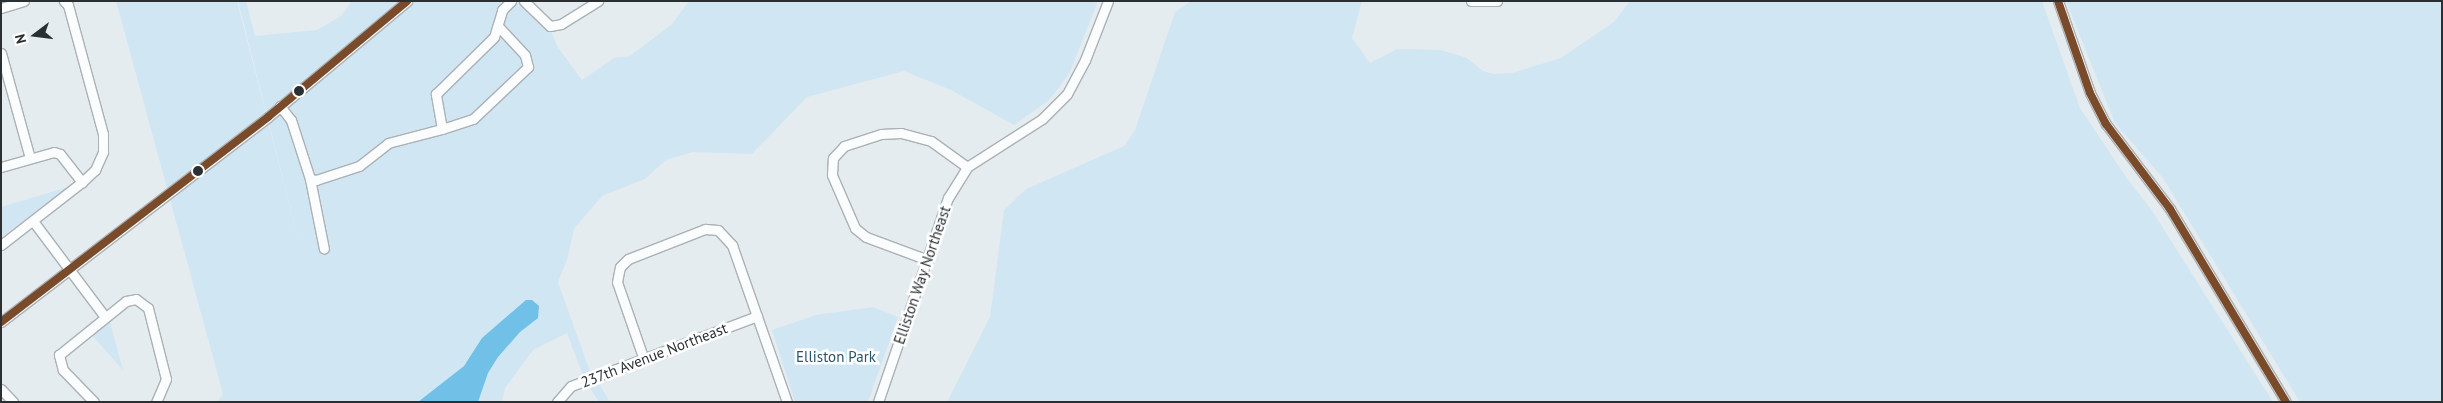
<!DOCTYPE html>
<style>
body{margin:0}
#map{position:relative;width:2443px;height:403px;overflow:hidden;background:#e4ecf0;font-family:"PT Sans",sans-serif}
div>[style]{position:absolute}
.green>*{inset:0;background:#d1e6f3}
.water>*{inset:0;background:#71c0e8}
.roads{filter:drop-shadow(1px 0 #abb1b4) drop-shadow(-1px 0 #abb1b4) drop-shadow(0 1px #abb1b4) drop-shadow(0 -1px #abb1b4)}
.minor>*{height:9px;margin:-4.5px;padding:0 4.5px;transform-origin:4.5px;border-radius:4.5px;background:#fbfcfd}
.bus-1>*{height:8px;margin:-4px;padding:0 4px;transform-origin:4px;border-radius:4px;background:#7a4b2a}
.dots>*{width:14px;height:14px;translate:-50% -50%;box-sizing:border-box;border:2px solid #fff;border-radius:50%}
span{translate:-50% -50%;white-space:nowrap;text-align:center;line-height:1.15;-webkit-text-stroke:5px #fff;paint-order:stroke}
.street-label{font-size:15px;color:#2a2f32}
.park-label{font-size:15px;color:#28536b}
.frame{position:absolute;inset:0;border:2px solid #2a2f32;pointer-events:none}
.north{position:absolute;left:10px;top:10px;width:50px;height:50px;-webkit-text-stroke:4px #fff;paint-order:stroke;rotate:255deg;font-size:14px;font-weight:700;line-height:20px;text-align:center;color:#2a2f32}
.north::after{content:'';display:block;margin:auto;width:18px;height:22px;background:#2a2f32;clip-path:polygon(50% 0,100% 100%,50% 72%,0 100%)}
</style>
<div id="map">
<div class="green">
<i style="clip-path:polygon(116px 1px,237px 1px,308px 278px,238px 1px,246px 1px,255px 36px,317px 30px,341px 16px,352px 1px,524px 1px,548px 24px,557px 46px,582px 80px,614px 58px,630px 56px,672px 24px,689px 1px,1098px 1px,1070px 72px,1061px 85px,1048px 101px,1014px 125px,951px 90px,904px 71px,807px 97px,752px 154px,693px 152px,666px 160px,645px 179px,602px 196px,574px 229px,567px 260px,558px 282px,592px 377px,595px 377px,610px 402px,599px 402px,585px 381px,567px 333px,533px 350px,505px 388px,502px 402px,217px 402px,223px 394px)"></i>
<i style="clip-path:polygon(1191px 1px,1362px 1px,1352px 38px,1370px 63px,1397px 49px,1441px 50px,1467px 58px,1483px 71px,1494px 74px,1512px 73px,1561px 58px,1615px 21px,1630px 1px,2042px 1px,2080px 108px,2128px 180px,2151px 209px,2273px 402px,947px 402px,990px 317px,1004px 210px,1026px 189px,1124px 146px,1135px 130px,1175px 12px)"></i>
<i style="clip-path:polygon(2066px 1px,2442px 1px,2442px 402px,2300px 402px,2163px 178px,2115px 123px)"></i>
<i style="clip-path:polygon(68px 187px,3px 236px,1px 234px,1px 207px)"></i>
<i style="clip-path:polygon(873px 307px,898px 317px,868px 402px,795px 402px,772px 330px,816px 315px)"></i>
<i style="clip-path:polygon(108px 315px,123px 370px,88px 331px)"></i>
</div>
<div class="water">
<i style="clip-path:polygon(526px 300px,532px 300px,539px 306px,538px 318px,520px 332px,498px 357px,488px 373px,478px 402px,418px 402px,464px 366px,482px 338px)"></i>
</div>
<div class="roads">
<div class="minor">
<i style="left:524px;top:1px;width:36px;rotate:44deg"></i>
<i style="left:550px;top:26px;width:11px;rotate:-10deg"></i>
<i style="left:561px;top:24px;width:44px;rotate:-31.9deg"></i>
<i style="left:1471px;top:1px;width:26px"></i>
<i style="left:2058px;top:1px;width:97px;rotate:70.8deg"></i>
<i style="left:2090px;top:93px;width:35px;rotate:63deg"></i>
<i style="left:2106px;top:124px;width:106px;rotate:53deg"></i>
<i style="left:2170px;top:209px;width:225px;rotate:59deg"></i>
<i style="left:1px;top:8px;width:24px;rotate:-17deg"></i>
<i style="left:1px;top:53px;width:109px;rotate:74.6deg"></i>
<i style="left:280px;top:106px;width:18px;rotate:52deg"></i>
<i style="left:291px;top:120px;width:62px;rotate:72.1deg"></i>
<i style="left:310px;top:179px;width:6px;rotate:9deg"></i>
<i style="left:316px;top:180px;width:45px;rotate:-18deg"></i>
<i style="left:359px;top:166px;width:37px;rotate:-38deg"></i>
<i style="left:388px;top:143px;width:56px;rotate:-14.5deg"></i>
<i style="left:442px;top:129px;width:36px;rotate:-100deg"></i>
<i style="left:436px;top:94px;width:81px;rotate:-44.5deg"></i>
<i style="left:494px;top:37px;width:28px;rotate:-73deg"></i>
<i style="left:502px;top:10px;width:13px;rotate:-45deg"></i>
<i style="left:442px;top:129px;width:33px;rotate:-18deg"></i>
<i style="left:473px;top:119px;width:76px;rotate:-43.4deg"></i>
<i style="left:528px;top:67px;width:12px;rotate:-104deg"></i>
<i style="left:525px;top:55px;width:40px;rotate:-133deg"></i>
<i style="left:1px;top:167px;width:55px;rotate:-15.8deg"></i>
<i style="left:54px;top:152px;width:6px;rotate:18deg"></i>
<i style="left:60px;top:154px;width:36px;rotate:52deg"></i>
<i style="left:310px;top:179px;width:71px;rotate:78.7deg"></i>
<i style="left:33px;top:221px;width:120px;rotate:53.1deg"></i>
<i style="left:1px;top:245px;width:103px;rotate:-37.9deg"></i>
<i style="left:82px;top:182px;width:18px;rotate:-43deg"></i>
<i style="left:95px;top:170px;width:20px;rotate:-66deg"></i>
<i style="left:103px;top:152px;width:18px;rotate:-90deg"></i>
<i style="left:103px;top:134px;width:134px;rotate:-105.2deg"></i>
<i style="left:68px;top:5px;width:6px;rotate:-135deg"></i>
<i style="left:928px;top:260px;width:66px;rotate:-159.6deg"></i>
<i style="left:866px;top:237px;width:14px;rotate:-141deg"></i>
<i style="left:855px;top:228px;width:58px;rotate:-113.5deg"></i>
<i style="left:832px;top:175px;width:17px;rotate:-87deg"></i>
<i style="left:833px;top:158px;width:16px;rotate:-47deg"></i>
<i style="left:844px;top:146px;width:39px;rotate:-18deg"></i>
<i style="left:881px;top:134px;width:20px;rotate:-3deg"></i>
<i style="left:901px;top:133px;width:31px;rotate:15deg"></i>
<i style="left:931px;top:141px;width:44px;rotate:35.8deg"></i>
<i style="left:1px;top:322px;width:337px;rotate:-37.5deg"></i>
<i style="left:268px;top:117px;width:181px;rotate:-39.8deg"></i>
<i style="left:643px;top:357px;width:79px;rotate:-109.1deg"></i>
<i style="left:617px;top:282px;width:15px;rotate:-79deg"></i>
<i style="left:620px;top:267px;width:11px;rotate:-45deg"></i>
<i style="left:628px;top:259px;width:83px;rotate:-21.3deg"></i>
<i style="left:705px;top:229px;width:13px;rotate:4deg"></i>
<i style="left:718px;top:230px;width:21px;rotate:47deg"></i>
<i style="left:732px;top:245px;width:166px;rotate:70.7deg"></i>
<i style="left:1px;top:389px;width:18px;rotate:47deg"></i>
<i style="left:94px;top:402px;width:45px;rotate:-134.1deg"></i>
<i style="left:63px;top:370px;width:16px;rotate:-105deg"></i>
<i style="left:59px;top:355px;width:86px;rotate:-38.9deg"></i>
<i style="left:126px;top:301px;width:10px;rotate:-11deg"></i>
<i style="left:136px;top:299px;width:15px;rotate:37deg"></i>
<i style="left:148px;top:308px;width:73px;rotate:75.8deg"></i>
<i style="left:166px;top:379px;width:25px;rotate:113deg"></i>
<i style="left:557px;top:402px;width:21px;rotate:-49deg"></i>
<i style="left:571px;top:386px;width:199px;rotate:-20.6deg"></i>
<i style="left:878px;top:402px;width:216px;rotate:-71.1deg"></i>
<i style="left:948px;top:198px;width:36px;rotate:-58deg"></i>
<i style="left:967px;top:167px;width:89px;rotate:-32.6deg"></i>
<i style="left:1042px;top:119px;width:35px;rotate:-45deg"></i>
<i style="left:1067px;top:94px;width:38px;rotate:-62deg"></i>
<i style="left:1085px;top:60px;width:63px;rotate:-68.7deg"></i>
</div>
</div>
<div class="bus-1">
<i style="left:2058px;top:1px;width:97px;rotate:70.8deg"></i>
<i style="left:2090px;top:93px;width:35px;rotate:63deg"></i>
<i style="left:2106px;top:124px;width:106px;rotate:53deg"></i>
<i style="left:2170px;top:209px;width:225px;rotate:59deg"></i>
<i style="left:1px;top:322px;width:337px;rotate:-37.5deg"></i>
<i style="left:268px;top:117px;width:181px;rotate:-39.8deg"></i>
</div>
<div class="dots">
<i style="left:299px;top:91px;background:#2a2f32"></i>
<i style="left:198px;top:171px;background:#2a2f32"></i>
</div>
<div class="street-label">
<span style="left:922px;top:275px;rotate:-71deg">Elliston Way Northeast</span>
<span style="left:654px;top:355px;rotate:-21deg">237th Avenue Northeast</span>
</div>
<div class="park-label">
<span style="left:836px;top:357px">Elliston Park</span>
</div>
<div class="frame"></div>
<div class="north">N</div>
</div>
